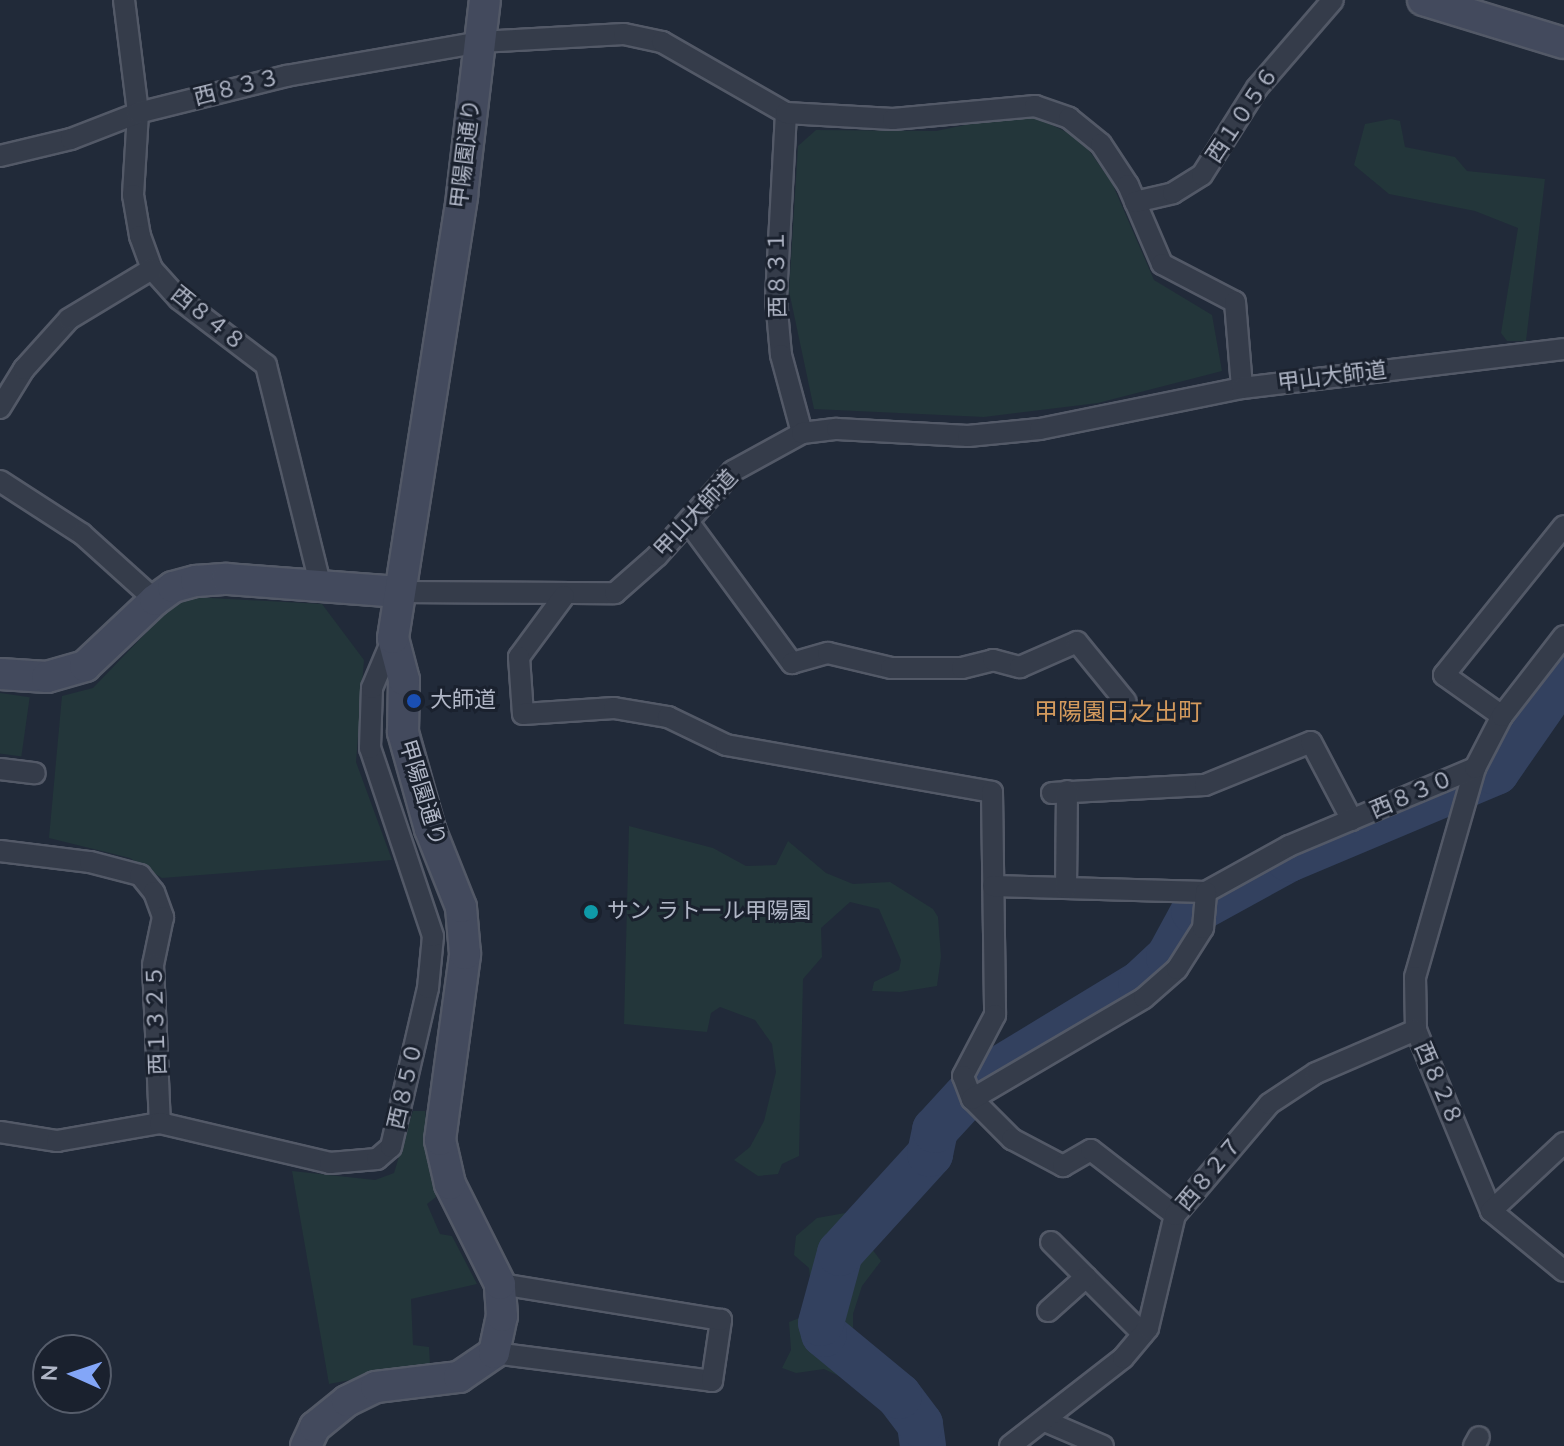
<!DOCTYPE html>
<meta charset="utf-8">
<style>
body{margin:0}
#map{position:relative;width:1564px;height:1446px;overflow:hidden;background:#212a39;font-family:"Nunito Sans","Noto Sans JP",sans-serif}
div>[style]{position:absolute}
.green>*{inset:0;background:#23363a;transform-origin:0 0}
.river>*{height:46px;margin:-23px;padding:0 23px;transform-origin:23px;border-radius:23px;background:#33415f}
.roads{filter:drop-shadow(2px 0 #535967) drop-shadow(-2px 0 #535967) drop-shadow(0 2px #535967) drop-shadow(0 -2px #535967)}
.street>*{height:20px;margin:-10px;padding:0 10px;transform-origin:10px;border-radius:10px;background:#353c4a}
.secondary>*{height:30px;margin:-15px;padding:0 15px;transform-origin:15px;border-radius:15px;background:#434a5d}
.dots>*{width:22px;height:22px;translate:-50% -50%;box-sizing:border-box;border:4px solid #1a212e;border-radius:50%}
span{translate:-50% -50%;white-space:nowrap;text-align:center;line-height:1.15;-webkit-text-stroke:6px #1a212e;paint-order:stroke}
.street-label{font-size:22px;color:#b0b6c6}
.poi-label{font-size:22px;color:#b0b6c6}
.left{translate:0 -50%;text-align:left}
.neighbourhood-label{font-size:24px;color:#d49a5d}
.north{position:absolute;left:32px;top:1334px;width:80px;height:80px;box-sizing:border-box;background:#1a212e;border:2px solid #565d6b;border-radius:50%;rotate:273deg;font-size:22px;font-weight:700;line-height:32px;text-align:center;color:#b0b6c6}
.north::after{content:'';display:block;margin:auto;width:28px;height:36px;background:#83a6f8;clip-path:polygon(50% 0,100% 100%,50% 72%,0 100%)}
</style>
<div id="map">
<div class="green">
<i style="clip-path:polygon(1009px 116px,1039px 119px,1081px 139px,1112px 183px,1154px 280px,1212px 315px,1222px 371px,1098px 403px,984px 417px,814px 409px,789px 291px,798px 146px,816px 130px,936px 131px)"></i>
<i style="clip-path:polygon(1391px 119px,1400px 121px,1405px 147px,1455px 157px,1467px 171px,1545px 179px,1526px 341px,1507px 341px,1501px 333px,1518px 228px,1475px 211px,1389px 194px,1354px 165px,1365px 124px)"></i>
<i style="clip-path:polygon(193px 597px,322px 604px,364px 660px,356px 762px,392px 860px,162px 878px,130px 858px,49px 838px,62px 696px,93px 688px,172px 606px)"></i>
<i style="left:0;top:693px;width:30px;height:60px;rotate:8deg"></i>
<i style="clip-path:polygon(629px 826px,713px 848px,746px 866px,776px 865px,788px 841px,826px 873px,853px 884px,890px 882px,933px 909px,938px 917px,941px 957px,937px 986px,900px 992px,872px 991px,874px 982px,899px 970px,901px 960px,879px 909px,850px 902px,821px 928px,822px 957px,803px 979px,799px 1156px,782px 1164px,778px 1174px,758px 1176px,734px 1160px,750px 1147px,764px 1121px,776px 1072px,772px 1044px,755px 1020px,720px 1007px,711px 1013px,707px 1032px,624px 1024px)"></i>
<i style="clip-path:polygon(413px 1111px,425px 1111px,436px 1197px,427px 1204px,440px 1234px,452px 1236px,477px 1284px,411px 1299px,413px 1345px,429px 1347px,430px 1365px,329px 1384px,292px 1171px,375px 1180px,394px 1173px)"></i>
<i style="clip-path:polygon(845px 1213px,881px 1261px,862px 1286px,853px 1314px,853px 1334px,864px 1361px,851px 1376px,841px 1377px,824px 1369px,796px 1373px,782px 1368px,791px 1350px,789px 1322px,807px 1315px,813px 1305px,809px 1268px,794px 1255px,796px 1236px,817px 1218px)"></i>
</div>
<div class="river">
<i style="left:923px;top:1446px;width:22px;rotate:-98deg"></i>
<i style="left:920px;top:1424px;width:35px;rotate:-127deg"></i>
<i style="left:899px;top:1396px;width:97px;rotate:-140.4deg"></i>
<i style="left:824px;top:1334px;width:11px;rotate:-105deg"></i>
<i style="left:821px;top:1323px;width:73px;rotate:-74.8deg"></i>
<i style="left:840px;top:1253px;width:134px;rotate:-47.7deg"></i>
<i style="left:930px;top:1154px;width:25px;rotate:-78deg"></i>
<i style="left:935px;top:1130px;width:67px;rotate:-47.4deg"></i>
<i style="left:980px;top:1081px;width:188px;rotate:-31.3deg"></i>
<i style="left:1141px;top:983px;width:38px;rotate:-43deg"></i>
<i style="left:1169px;top:957px;width:52px;rotate:-61.5deg"></i>
<i style="left:1194px;top:911px;width:108px;rotate:-28.7deg"></i>
<i style="left:1289px;top:859px;width:225px;rotate:-22.8deg"></i>
<i style="left:1496px;top:772px;width:119px;rotate:-55.2deg"></i>
</div>
<div class="roads">
<div class="street">
<i style="left:124px;top:0;width:114px;rotate:82.9deg"></i>
<i style="left:138px;top:113px;width:82px;rotate:93.5deg"></i>
<i style="left:133px;top:195px;width:42px;rotate:80.3deg"></i>
<i style="left:140px;top:236px;width:35px;rotate:70deg"></i>
<i style="left:152px;top:269px;width:40px;rotate:48deg"></i>
<i style="left:179px;top:299px;width:109px;rotate:37.2deg"></i>
<i style="left:266px;top:365px;width:226px;rotate:76.1deg"></i>
<i style="left:786px;top:113px;width:186px;rotate:93.1deg"></i>
<i style="left:776px;top:299px;width:56px;rotate:84.9deg"></i>
<i style="left:781px;top:355px;width:81px;rotate:74.9deg"></i>
<i style="left:0;top:156px;width:73px;rotate:-13.5deg"></i>
<i style="left:71px;top:139px;width:72px;rotate:-21.2deg"></i>
<i style="left:138px;top:113px;width:153px;rotate:-14deg"></i>
<i style="left:286px;top:76px;width:197px;rotate:-9.9deg"></i>
<i style="left:480px;top:42px;width:144px;rotate:-3.2deg"></i>
<i style="left:624px;top:34px;width:39px;rotate:12deg"></i>
<i style="left:662px;top:42px;width:143px;rotate:29.8deg"></i>
<i style="left:786px;top:113px;width:107px;rotate:3.2deg"></i>
<i style="left:893px;top:119px;width:143px;rotate:-5.2deg"></i>
<i style="left:1035px;top:106px;width:36px;rotate:19deg"></i>
<i style="left:1069px;top:118px;width:41px;rotate:39.1deg"></i>
<i style="left:1101px;top:144px;width:49px;rotate:56.6deg"></i>
<i style="left:1128px;top:185px;width:86px;rotate:66.7deg"></i>
<i style="left:1162px;top:264px;width:82px;rotate:27.5deg"></i>
<i style="left:1235px;top:302px;width:86px;rotate:85.3deg"></i>
<i style="left:1135px;top:202px;width:39px;rotate:-13deg"></i>
<i style="left:1173px;top:193px;width:34px;rotate:-32deg"></i>
<i style="left:1202px;top:175px;width:103px;rotate:-57.7deg"></i>
<i style="left:1257px;top:88px;width:116px;rotate:-49.2deg"></i>
<i style="left:0;top:408px;width:46px;rotate:-58.4deg"></i>
<i style="left:24px;top:369px;width:67px;rotate:-48deg"></i>
<i style="left:69px;top:319px;width:97px;rotate:-31.1deg"></i>
<i style="left:0;top:481px;width:98px;rotate:32.9deg"></i>
<i style="left:82px;top:534px;width:98px;rotate:42.1deg"></i>
<i style="left:689px;top:523px;width:174px;rotate:53.7deg"></i>
<i style="left:792px;top:663px;width:37px;rotate:-16deg"></i>
<i style="left:828px;top:653px;width:65px;rotate:13.4deg"></i>
<i style="left:891px;top:668px;width:71px"></i>
<i style="left:962px;top:668px;width:32px;rotate:-14deg"></i>
<i style="left:993px;top:660px;width:28px;rotate:15deg"></i>
<i style="left:1020px;top:667px;width:62px;rotate:-23.7deg"></i>
<i style="left:1077px;top:642px;width:77px;rotate:50.8deg"></i>
<i style="left:398px;top:592px;width:217px;rotate:0.3deg"></i>
<i style="left:615px;top:593px;width:56px;rotate:-41.4deg"></i>
<i style="left:657px;top:556px;width:114px;rotate:-48.2deg"></i>
<i style="left:733px;top:471px;width:79px;rotate:-28.8deg"></i>
<i style="left:802px;top:433px;width:35px;rotate:-7deg"></i>
<i style="left:837px;top:429px;width:131px;rotate:3.1deg"></i>
<i style="left:968px;top:436px;width:72px;rotate:-5.6deg"></i>
<i style="left:1040px;top:429px;width:206px;rotate:-11.5deg"></i>
<i style="left:1242px;top:388px;width:324px;rotate:-6.9deg"></i>
<i style="left:564px;top:596px;width:76px;rotate:126.4deg"></i>
<i style="left:519px;top:657px;width:57px;rotate:86deg"></i>
<i style="left:523px;top:714px;width:91px;rotate:-3.8deg"></i>
<i style="left:614px;top:708px;width:55px;rotate:9.5deg"></i>
<i style="left:668px;top:717px;width:64px;rotate:25.8deg"></i>
<i style="left:726px;top:745px;width:270px;rotate:10deg"></i>
<i style="left:992px;top:792px;width:223px;rotate:89.2deg"></i>
<i style="left:995px;top:1015px;width:69px;rotate:117.7deg"></i>
<i style="left:963px;top:1076px;width:25px;rotate:69deg"></i>
<i style="left:972px;top:1099px;width:57px;rotate:45deg"></i>
<i style="left:1012px;top:1139px;width:58px;rotate:27.9deg"></i>
<i style="left:1063px;top:1166px;width:32px;rotate:-30deg"></i>
<i style="left:1091px;top:1150px;width:106px;rotate:37.7deg"></i>
<i style="left:1502px;top:716px;width:71px;rotate:-144.7deg"></i>
<i style="left:1444px;top:675px;width:191px;rotate:-51.2deg"></i>
<i style="left:1475px;top:768px;width:217px;rotate:106deg"></i>
<i style="left:1415px;top:977px;width:53px;rotate:88.9deg"></i>
<i style="left:1416px;top:1030px;width:196px;rotate:67.5deg"></i>
<i style="left:1491px;top:1211px;width:94px;rotate:39.4deg"></i>
<i style="left:0;top:769px;width:35px;rotate:7deg"></i>
<i style="left:1052px;top:793px;width:153px;rotate:-3deg"></i>
<i style="left:1205px;top:785px;width:114px;rotate:-22.1deg"></i>
<i style="left:1311px;top:742px;width:88px;rotate:62.3deg"></i>
<i style="left:0;top:851px;width:91px;rotate:7deg"></i>
<i style="left:90px;top:862px;width:52px;rotate:14.6deg"></i>
<i style="left:140px;top:875px;width:22px;rotate:51deg"></i>
<i style="left:154px;top:892px;width:27px;rotate:70deg"></i>
<i style="left:163px;top:917px;width:49px;rotate:101.8deg"></i>
<i style="left:153px;top:965px;width:158px;rotate:87.5deg"></i>
<i style="left:993px;top:886px;width:213px;rotate:1.6deg"></i>
<i style="left:1206px;top:892px;width:95px;rotate:-29deg"></i>
<i style="left:1289px;top:846px;width:202px;rotate:-22.8deg"></i>
<i style="left:1475px;top:768px;width:59px;rotate:-62.6deg"></i>
<i style="left:1502px;top:716px;width:101px;rotate:-52.2deg"></i>
<i style="left:1066px;top:888px;width:97px;rotate:-89.4deg"></i>
<i style="left:972px;top:1099px;width:199px;rotate:-30.4deg"></i>
<i style="left:1144px;top:998px;width:44px;rotate:-41.3deg"></i>
<i style="left:1177px;top:969px;width:49px;rotate:-57.6deg"></i>
<i style="left:1203px;top:928px;width:36px;rotate:-85deg"></i>
<i style="left:0;top:1132px;width:58px;rotate:9deg"></i>
<i style="left:57px;top:1141px;width:105px;rotate:-9.9deg"></i>
<i style="left:160px;top:1123px;width:175px;rotate:13.2deg"></i>
<i style="left:330px;top:1163px;width:47px;rotate:-4.9deg"></i>
<i style="left:377px;top:1159px;width:18px;rotate:-41deg"></i>
<i style="left:391px;top:1147px;width:163px;rotate:-76.9deg"></i>
<i style="left:428px;top:988px;width:52px;rotate:-84.5deg"></i>
<i style="left:433px;top:936px;width:198px;rotate:-108.5deg"></i>
<i style="left:370px;top:748px;width:60px;rotate:-88.1deg"></i>
<i style="left:372px;top:688px;width:54px;rotate:-67.2deg"></i>
<i style="left:1491px;top:1211px;width:100px;rotate:-43deg"></i>
<i style="left:1051px;top:1242px;width:130px;rotate:45deg"></i>
<i style="left:1048px;top:1311px;width:51px;rotate:-41.8deg"></i>
<i style="left:494px;top:1353px;width:220px;rotate:7.3deg"></i>
<i style="left:712px;top:1381px;width:62px;rotate:-81.6deg"></i>
<i style="left:721px;top:1320px;width:224px;rotate:-170.7deg"></i>
<i style="left:1045px;top:1421px;width:63px;rotate:23.3deg"></i>
<i style="left:1010px;top:1446px;width:143px;rotate:-37.9deg"></i>
<i style="left:1123px;top:1358px;width:39px;rotate:-50deg"></i>
<i style="left:1148px;top:1328px;width:116px;rotate:-76.6deg"></i>
<i style="left:1175px;top:1215px;width:145px;rotate:-49.7deg"></i>
<i style="left:1269px;top:1104px;width:56px;rotate:-33.4deg"></i>
<i style="left:1316px;top:1073px;width:109px;rotate:-23.3deg"></i>
<i style="left:1474px;top:1446px;width:10px;rotate:-61deg"></i>
</div>
<div class="secondary">
<i style="left:1423px;top:0;width:147px;rotate:17deg"></i>
<i style="left:0;top:674px;width:47px;rotate:3.7deg"></i>
<i style="left:47px;top:677px;width:40px;rotate:-16deg"></i>
<i style="left:85px;top:666px;width:96px;rotate:-43.3deg"></i>
<i style="left:155px;top:600px;width:22px;rotate:-36deg"></i>
<i style="left:173px;top:587px;width:24px;rotate:-15deg"></i>
<i style="left:196px;top:581px;width:31px;rotate:-4deg"></i>
<i style="left:227px;top:579px;width:171px;rotate:4.3deg"></i>
<i style="left:306px;top:1446px;width:21px;rotate:-65deg"></i>
<i style="left:315px;top:1427px;width:41px;rotate:-39.1deg"></i>
<i style="left:347px;top:1401px;width:32px;rotate:-26deg"></i>
<i style="left:376px;top:1387px;width:84px;rotate:-6.9deg"></i>
<i style="left:459px;top:1377px;width:42px;rotate:-34.4deg"></i>
<i style="left:494px;top:1353px;width:38px;rotate:-78deg"></i>
<i style="left:502px;top:1316px;width:32px;rotate:-94deg"></i>
<i style="left:500px;top:1284px;width:112px;rotate:-116.6deg"></i>
<i style="left:450px;top:1184px;width:45px;rotate:-102.8deg"></i>
<i style="left:440px;top:1140px;width:188px;rotate:-82.3deg"></i>
<i style="left:465px;top:954px;width:47px;rotate:-94.9deg"></i>
<i style="left:461px;top:907px;width:84px;rotate:-111.7deg"></i>
<i style="left:430px;top:829px;width:101px;rotate:-105.6deg"></i>
<i style="left:403px;top:732px;width:52px;rotate:-88.9deg"></i>
<i style="left:404px;top:680px;width:43px;rotate:-104.7deg"></i>
<i style="left:393px;top:638px;width:448px;rotate:-81.1deg"></i>
<i style="left:462px;top:195px;width:196px;rotate:-83.3deg"></i>
</div>
</div>
<div class="dots">
<i style="left:414px;top:701px;background:#1a4fb4"></i>
<i style="left:591px;top:912px;background:#0f9aa8"></i>
</div>
<div class="street-label">
<span style="left:237px;top:88px;rotate:-14deg">西８３３</span>
<span style="left:1243px;top:115px;rotate:-56deg">西１０５６</span>
<span style="left:466px;top:154px;rotate:-83deg">甲陽園通り</span>
<span style="left:778px;top:274px;rotate:-91deg">西８３１</span>
<span style="left:208px;top:319px;rotate:39deg">西８４８</span>
<span style="left:1332px;top:377px;rotate:-7deg">甲山大師道</span>
<span style="left:696px;top:514px;rotate:-47deg">甲山大師道</span>
<span style="left:422px;top:793px;rotate:73deg">甲陽園通り</span>
<span style="left:1412px;top:795px;rotate:-23deg">西８３０</span>
<span style="left:157px;top:1020px;rotate:-92deg">西１３２５</span>
<span style="left:1438px;top:1084px;rotate:67deg">西８２８</span>
<span style="left:406px;top:1086px;rotate:-77deg">西８５０</span>
<span style="left:1210px;top:1174px;rotate:-50deg">西８２７</span>
</div>
<div class="poi-label">
<span class="left" style="left:430px;top:701px">大師道</span>
<span class="left" style="left:607px;top:912px">サン ラトール甲陽園</span>
</div>
<div class="neighbourhood-label">
<span style="left:1118px;top:713px">甲陽園日之出町</span>
</div>
<div class="north">N</div>
</div>
